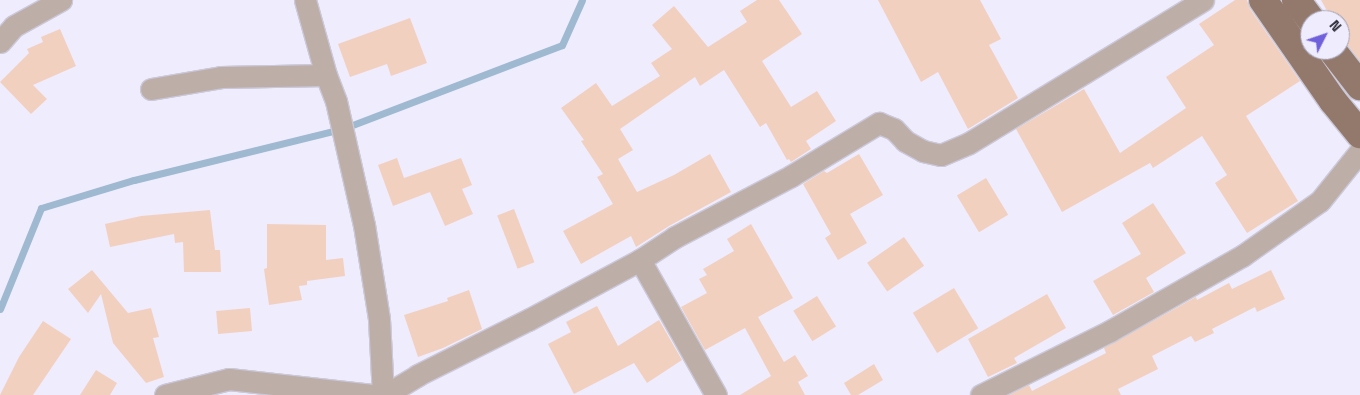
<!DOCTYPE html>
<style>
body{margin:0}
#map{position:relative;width:1360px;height:395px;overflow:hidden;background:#efecfe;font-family:"Space Grotesk",sans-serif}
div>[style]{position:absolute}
.stream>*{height:7px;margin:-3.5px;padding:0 3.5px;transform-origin:3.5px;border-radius:3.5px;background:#9eb9d0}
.building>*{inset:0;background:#f2d0bf;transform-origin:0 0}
.roads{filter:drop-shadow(1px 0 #cbc9d9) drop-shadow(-1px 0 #cbc9d9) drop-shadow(0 1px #cbc9d9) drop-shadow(0 -1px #cbc9d9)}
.street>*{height:21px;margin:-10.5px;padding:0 10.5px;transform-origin:10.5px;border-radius:10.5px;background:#beaea8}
.primary>*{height:28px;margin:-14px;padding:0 14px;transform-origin:14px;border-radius:14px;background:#93786c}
span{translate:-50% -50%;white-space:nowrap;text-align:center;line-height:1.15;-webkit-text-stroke:5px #efecfe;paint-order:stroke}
.north{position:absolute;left:1300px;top:10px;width:50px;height:50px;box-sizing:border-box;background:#efecfe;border:1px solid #a09dac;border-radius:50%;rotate:49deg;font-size:14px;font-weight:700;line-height:20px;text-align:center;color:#292732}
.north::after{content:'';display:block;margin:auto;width:18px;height:22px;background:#7060db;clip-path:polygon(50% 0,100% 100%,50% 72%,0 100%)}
</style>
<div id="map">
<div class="stream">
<i style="left:0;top:309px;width:109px;rotate:-67.9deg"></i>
<i style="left:41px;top:208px;width:97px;rotate:-16.8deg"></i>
<i style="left:134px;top:180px;width:214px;rotate:-13.8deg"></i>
<i style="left:342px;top:129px;width:235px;rotate:-20.9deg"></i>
<i style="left:562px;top:45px;width:49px;rotate:-66deg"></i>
</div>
<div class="building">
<i style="clip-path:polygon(757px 0,779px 0,802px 34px,762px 61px,791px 107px,817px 91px,836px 121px,806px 141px,811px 149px,791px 162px,789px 159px,787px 160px,766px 123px,760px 127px,724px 70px,700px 86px,695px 77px,620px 129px,633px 150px,618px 159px,637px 192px,674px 175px,710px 154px,731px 192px,669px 226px,636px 247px,631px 236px,581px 264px,563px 231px,613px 204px,597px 177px,603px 174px,581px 141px,584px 140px,561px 108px,596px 83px,612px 106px,660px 76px,651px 63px,672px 49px,652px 25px,674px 6px,708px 47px,747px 22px,740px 11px)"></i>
<i style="clip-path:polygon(878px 0,980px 0,1001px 39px,989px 45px,1018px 98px,968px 129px,938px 72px,921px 82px)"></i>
<i style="clip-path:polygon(1235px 0,1247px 0,1250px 9px,1300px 81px,1246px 116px,1298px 201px,1247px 233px,1215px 183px,1227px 175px,1202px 136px,1153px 168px,1150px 163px,1062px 212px,1016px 129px,1084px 89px,1120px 153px,1186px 108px,1166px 77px,1214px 45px,1199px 24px)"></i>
<i style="clip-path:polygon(1321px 0,1360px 0,1360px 61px,1340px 35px,1340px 20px,1332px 20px)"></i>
<i style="clip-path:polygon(410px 18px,427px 63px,391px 76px,387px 64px,350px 77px,338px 44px)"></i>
<i style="clip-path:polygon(60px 29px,76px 66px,33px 85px,47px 99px,31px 114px,0 82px,29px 53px,27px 49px,43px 42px,41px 37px)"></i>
<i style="clip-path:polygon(859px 154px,883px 195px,850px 214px,867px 243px,838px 260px,825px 238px,831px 234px,803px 184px,824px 171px,827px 173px)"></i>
<i style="clip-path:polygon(397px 158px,404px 178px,461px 158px,472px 185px,462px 189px,473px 214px,445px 226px,430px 192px,393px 206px,378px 165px)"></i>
<i style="left:986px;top:178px;width:43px;height:34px;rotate:59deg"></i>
<i style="clip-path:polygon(1153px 203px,1186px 253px,1146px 278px,1154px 292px,1113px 315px,1093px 281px,1141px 254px,1122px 223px)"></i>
<i style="left:514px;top:209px;width:57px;height:18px;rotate:69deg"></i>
<i style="clip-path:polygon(210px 210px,215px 250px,220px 250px,221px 272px,184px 272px,183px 242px,175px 243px,174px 234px,110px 247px,105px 224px,141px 216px)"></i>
<i style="clip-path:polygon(267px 224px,326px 225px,326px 260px,343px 258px,345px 276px,307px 281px,307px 285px,299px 286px,302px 300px,269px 305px,264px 269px,267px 268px)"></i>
<i style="clip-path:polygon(751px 224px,793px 298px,758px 317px,784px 362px,795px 355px,808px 376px,798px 382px,805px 395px,740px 395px,771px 376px,745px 328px,705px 350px,681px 307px,707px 293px,699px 279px,707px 275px,703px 269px,734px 251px,727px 239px)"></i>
<i style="left:904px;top:237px;width:35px;height:45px;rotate:55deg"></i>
<i style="clip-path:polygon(92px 270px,128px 313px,151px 308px,159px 337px,153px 338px,164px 377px,146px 383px,113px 343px,101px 294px,88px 313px,68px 289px)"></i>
<i style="clip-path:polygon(1271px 270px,1285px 299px,1257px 312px,1255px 307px,1212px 329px,1214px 333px,1195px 342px,1191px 336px,1152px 356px,1158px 369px,1118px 389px,1121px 395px,1009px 395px,1029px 385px,1032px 391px,1106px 353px,1104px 348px,1196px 297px,1197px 300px,1229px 283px,1232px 289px)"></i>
<i style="left:954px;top:288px;width:47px;height:48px;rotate:59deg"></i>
<i style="clip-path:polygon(469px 290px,482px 329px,443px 348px,418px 357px,404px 315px,448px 301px,447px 298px)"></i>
<i style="clip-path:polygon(1047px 294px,1066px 328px,1014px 358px,1017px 363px,988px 377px,968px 339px)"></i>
<i style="left:817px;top:296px;width:36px;height:28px;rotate:58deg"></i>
<i style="clip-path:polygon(597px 306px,618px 346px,659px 320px,682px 360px,647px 383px,634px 363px,574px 394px,548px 344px,571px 332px,566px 322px)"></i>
<i style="left:250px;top:308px;width:23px;height:34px;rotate:85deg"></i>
<i style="clip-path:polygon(43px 321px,71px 339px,33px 395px,0 395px,19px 357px)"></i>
<i style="clip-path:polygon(874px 364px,883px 380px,858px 395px,851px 395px,844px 383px)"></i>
<i style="clip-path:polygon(96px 370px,117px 383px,110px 395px,80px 395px)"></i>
</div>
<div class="roads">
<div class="street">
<i style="left:305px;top:0;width:78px;rotate:74.4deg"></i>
<i style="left:326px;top:75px;width:28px;rotate:69deg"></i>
<i style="left:336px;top:101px;width:127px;rotate:77.3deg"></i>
<i style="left:364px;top:225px;width:95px;rotate:80.9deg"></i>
<i style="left:379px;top:319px;width:76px;rotate:87deg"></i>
<i style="left:0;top:42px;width:21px;rotate:-49deg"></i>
<i style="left:14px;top:26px;width:54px;rotate:-29deg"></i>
<i style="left:151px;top:89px;width:71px;rotate:-9.7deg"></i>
<i style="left:221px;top:77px;width:105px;rotate:-1.1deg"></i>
<i style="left:165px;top:395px;width:66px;rotate:-14deg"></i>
<i style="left:229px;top:379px;width:144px;rotate:6.4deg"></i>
<i style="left:385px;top:395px;width:39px;rotate:-31deg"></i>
<i style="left:418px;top:375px;width:123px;rotate:-26.6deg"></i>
<i style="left:528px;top:320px;width:127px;rotate:-28.2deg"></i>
<i style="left:716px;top:395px;width:155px;rotate:-119.4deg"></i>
<i style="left:640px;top:260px;width:42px;rotate:-33.3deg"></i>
<i style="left:675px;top:237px;width:131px;rotate:-27.7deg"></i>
<i style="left:791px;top:176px;width:103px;rotate:-31.1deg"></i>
<i style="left:879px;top:123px;width:16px;rotate:22deg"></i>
<i style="left:894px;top:129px;width:16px;rotate:47deg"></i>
<i style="left:905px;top:141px;width:21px;rotate:29deg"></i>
<i style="left:923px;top:151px;width:18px;rotate:13deg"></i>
<i style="left:941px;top:155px;width:30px;rotate:-23deg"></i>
<i style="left:969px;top:143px;width:274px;rotate:-31.4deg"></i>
<i style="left:981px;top:395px;width:144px;rotate:-26.4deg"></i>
<i style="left:1110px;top:331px;width:152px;rotate:-29.6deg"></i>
<i style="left:1242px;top:256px;width:95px;rotate:-35.2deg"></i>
<i style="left:1320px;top:201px;width:64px;rotate:-51.3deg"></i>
</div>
<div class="primary">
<i style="left:1263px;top:0;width:123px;rotate:55.3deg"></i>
<i style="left:1333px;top:101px;width:43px;rotate:50.7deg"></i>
<i style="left:1296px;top:0;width:25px;rotate:53deg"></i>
<i style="left:1332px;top:50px;width:46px;rotate:52.1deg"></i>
</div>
</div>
<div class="north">N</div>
</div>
